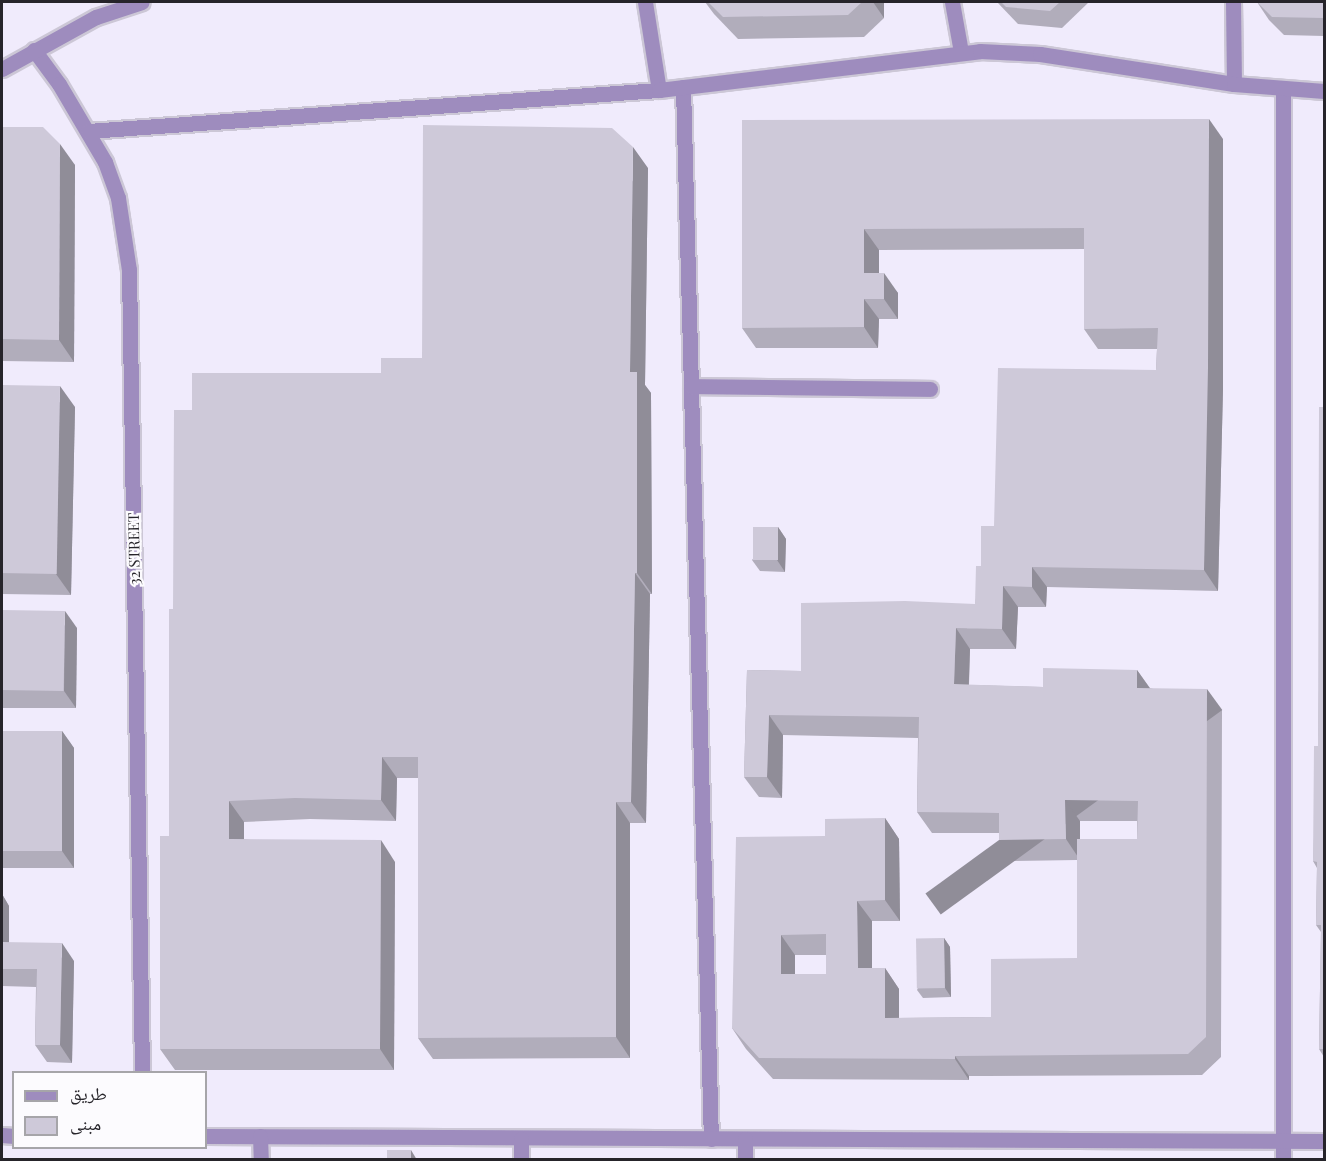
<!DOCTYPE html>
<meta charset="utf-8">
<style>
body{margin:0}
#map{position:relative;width:1326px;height:1161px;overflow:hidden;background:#f0ebfc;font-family:"Playfair Display","Noto Naskh Arabic",serif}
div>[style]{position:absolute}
.roads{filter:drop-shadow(2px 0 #ccc7d6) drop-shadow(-2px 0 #ccc7d6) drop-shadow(0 2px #ccc7d6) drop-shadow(0 -2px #ccc7d6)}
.minor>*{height:15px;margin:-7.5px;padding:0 7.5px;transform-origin:7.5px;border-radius:7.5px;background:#9e8cbe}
.wall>*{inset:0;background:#b1adbb}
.shaded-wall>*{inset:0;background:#908d98;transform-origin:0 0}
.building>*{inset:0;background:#cec9d9;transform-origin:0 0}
span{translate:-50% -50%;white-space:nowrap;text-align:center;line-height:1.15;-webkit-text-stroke:4.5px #fcfbfe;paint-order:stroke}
.street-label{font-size:15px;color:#26242a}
.frame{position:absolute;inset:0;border:3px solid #26242a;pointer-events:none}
.legend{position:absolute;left:12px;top:1071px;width:195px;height:78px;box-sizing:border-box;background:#fcfbfe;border:2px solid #a6a5a9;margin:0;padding:8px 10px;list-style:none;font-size:18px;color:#26242a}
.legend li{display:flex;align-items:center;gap:12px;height:30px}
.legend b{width:30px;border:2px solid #a6a5a9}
</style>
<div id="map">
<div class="roads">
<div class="minor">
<i style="left:645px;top:2px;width:89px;rotate:81deg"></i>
<i style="left:952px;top:2px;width:51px;rotate:79.8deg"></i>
<i style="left:1233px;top:2px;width:82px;rotate:89.3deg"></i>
<i style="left:34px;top:50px;width:42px;rotate:53.7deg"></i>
<i style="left:59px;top:84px;width:91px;rotate:59.5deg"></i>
<i style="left:105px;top:162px;width:38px;rotate:70deg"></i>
<i style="left:118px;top:198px;width:73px;rotate:81.3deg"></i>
<i style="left:129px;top:270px;width:802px;rotate:89.07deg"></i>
<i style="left:2px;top:69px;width:107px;rotate:-29deg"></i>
<i style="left:96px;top:17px;width:48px;rotate:-18.1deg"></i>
<i style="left:683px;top:87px;width:1052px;rotate:88.48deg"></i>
<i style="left:1283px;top:90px;width:1070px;rotate:90deg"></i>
<i style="left:88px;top:131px;width:572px;rotate:-4.11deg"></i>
<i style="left:659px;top:90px;width:323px;rotate:-6.9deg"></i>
<i style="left:980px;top:51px;width:60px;rotate:2.9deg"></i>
<i style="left:1040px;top:54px;width:196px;rotate:8.8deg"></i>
<i style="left:1234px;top:84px;width:90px;rotate:4.4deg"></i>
<i style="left:691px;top:386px;width:239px;rotate:0.7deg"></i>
<i style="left:2px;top:1135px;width:12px;rotate:5deg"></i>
<i style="left:206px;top:1136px;width:1118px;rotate:0.26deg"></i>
<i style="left:260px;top:1136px;width:24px;rotate:88deg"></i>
<i style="left:521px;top:1139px;width:21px;rotate:90deg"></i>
<i style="left:745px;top:1139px;width:21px;rotate:90deg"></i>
</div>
</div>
<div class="wall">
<i style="clip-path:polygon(705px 2px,884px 2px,884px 18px,864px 37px,738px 39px,714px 14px)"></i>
<i style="clip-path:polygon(997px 2px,1089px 2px,1062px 28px,1018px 24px)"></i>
<i style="clip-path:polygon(1257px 2px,1324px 2px,1324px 36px,1284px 35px,1269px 20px)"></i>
<i style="clip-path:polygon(evenodd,742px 120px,1223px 139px,1223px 389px,1218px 591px,1047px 587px,1046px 607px,1018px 607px,1016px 649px,970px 649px,969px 685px,1043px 687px,1137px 670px,1150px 688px,1222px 710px,1221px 1057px,1202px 1075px,969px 1076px,969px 1080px,773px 1079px,746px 1049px,732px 1028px,825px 836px,885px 818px,899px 839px,900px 921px,872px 921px,872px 968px,885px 968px,899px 989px,899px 1018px,991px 1017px,1077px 958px,1077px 860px,1014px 861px,999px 840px,999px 833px,932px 833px,917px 812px,918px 738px,783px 735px,782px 798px,759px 797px,744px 777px,747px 670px,801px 671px,975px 604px,981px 566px,994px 526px,1156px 370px,1157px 349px,1098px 349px,1084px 329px,1084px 249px,879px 250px,879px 273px,898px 293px,898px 319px,879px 319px,878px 348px,756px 348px,742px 328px,742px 120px,1080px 821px,1137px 821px,1137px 839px,1080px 839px,1080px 821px,742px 120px,795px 955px,826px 955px,826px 974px,795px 974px,795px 955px)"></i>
<i style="clip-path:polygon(2px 127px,75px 165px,74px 362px,2px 361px)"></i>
<i style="clip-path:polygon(648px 168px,645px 385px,651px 393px,652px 594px,650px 594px,646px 823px,630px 823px,630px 1058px,433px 1059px,418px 1038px,418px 778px,397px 778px,396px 821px,310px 819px,244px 822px,244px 839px,395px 862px,394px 1070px,175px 1070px,160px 1049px,169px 836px,173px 609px,192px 410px,381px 373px,422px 358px)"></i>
<i style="clip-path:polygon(2px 385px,75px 407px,71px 595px,2px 594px)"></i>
<i style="clip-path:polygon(1324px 407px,1324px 1057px,1319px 1049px,1321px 932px,1316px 925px,1317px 868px,1313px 861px,1318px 746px)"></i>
<i style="clip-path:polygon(778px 527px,786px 539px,785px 572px,760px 571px,752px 560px)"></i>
<i style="clip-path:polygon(2px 612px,77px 628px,76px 708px,2px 708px)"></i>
<i style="clip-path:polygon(62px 731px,74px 748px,74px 868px,2px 868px,2px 732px)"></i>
<i style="clip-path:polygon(2px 894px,9px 906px,9px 943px,74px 961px,72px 1063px,47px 1062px,35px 1045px,36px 987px,2px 986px)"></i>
<i style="clip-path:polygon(944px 938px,950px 947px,951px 997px,923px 998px,917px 990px)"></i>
</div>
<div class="shaded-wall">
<i style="clip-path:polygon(873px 2px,884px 2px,884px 18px)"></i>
<i style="clip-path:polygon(1209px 119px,1223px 139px,1223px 389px,1218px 591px,1204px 570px)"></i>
<i style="clip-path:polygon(60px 144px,75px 165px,74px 362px,59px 340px)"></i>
<i style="clip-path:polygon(633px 147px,648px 168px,645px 385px,651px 393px,652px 594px,637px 573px,630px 372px)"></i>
<i style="clip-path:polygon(864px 229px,879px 250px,879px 293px,864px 273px)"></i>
<i style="clip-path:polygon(884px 273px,898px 293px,898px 319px,884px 299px)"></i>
<i style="clip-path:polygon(864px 299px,879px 319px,878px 348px,864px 327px)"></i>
<i style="clip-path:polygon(60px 386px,75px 407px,71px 595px,56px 574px)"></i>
<i style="clip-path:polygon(778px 527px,786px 539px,785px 572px,777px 560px)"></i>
<i style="clip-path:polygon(1032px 567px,1047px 587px,1046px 607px,1032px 587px)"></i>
<i style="clip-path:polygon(635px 573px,650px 594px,646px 823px,631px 802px)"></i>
<i style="clip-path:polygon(1003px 586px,1018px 607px,1016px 649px,1002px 629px)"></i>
<i style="clip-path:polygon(65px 611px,77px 628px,76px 708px,64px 691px)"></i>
<i style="clip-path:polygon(956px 628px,970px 649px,968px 705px,954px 684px)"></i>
<i style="clip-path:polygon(1137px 670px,1151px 690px,1137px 688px)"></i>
<i style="left:1207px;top:689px;width:26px;height:348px;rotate:54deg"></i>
<i style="clip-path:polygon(769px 715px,783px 735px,782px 798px,767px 777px)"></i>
<i style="clip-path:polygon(62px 731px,74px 748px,74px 868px,62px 851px)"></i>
<i style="clip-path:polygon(382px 757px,397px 778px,396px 821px,381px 800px)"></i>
<i style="clip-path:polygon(1065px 800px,1080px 821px,1080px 860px,1066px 839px)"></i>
<i style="clip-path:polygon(229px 801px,244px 822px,244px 860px,229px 839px)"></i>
<i style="clip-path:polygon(616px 802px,630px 823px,630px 1058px,616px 1037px)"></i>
<i style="clip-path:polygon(885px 818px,899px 839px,900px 921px,885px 900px)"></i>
<i style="clip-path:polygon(381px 840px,395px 862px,394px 1070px,380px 1049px)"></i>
<i style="clip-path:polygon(2px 894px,9px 906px,9px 960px,2px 949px)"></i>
<i style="clip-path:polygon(857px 901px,872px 921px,872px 989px,858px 968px)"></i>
<i style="clip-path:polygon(781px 935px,795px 955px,795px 995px,781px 974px)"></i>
<i style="clip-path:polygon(944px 938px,950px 947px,951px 997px,945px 988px)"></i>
<i style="clip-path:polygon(62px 943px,74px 961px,72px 1063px,60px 1045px)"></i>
<i style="clip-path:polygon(885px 968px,899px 989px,899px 1038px,885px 1018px)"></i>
<i style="clip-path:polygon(955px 1056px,969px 1076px,969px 1080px,955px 1059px)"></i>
<i style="clip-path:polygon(411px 1150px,417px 1160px,410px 1160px)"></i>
</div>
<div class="building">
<i style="clip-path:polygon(708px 2px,862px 2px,848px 15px,723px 17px)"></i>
<i style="clip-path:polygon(1001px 2px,1060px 2px,1050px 11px,1006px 7px)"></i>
<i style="clip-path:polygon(1257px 2px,1324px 2px,1324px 18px,1272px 17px)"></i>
<i style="clip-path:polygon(evenodd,1209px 119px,1208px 368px,1204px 570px,1032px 567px,1032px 587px,1003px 586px,1002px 629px,956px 628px,954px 684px,1043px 687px,1043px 668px,1137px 670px,1137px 688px,1207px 689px,1206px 1037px,1188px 1054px,955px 1056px,955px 1059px,759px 1058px,732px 1028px,736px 837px,825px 836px,825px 819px,885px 818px,885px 900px,857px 901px,858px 968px,885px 968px,885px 1018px,991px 1017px,991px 959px,1077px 958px,1077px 839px,1137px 839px,1138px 801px,1065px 800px,1066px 839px,999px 840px,999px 813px,917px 812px,919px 717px,769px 715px,767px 777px,744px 777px,747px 670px,801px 671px,801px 603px,905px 601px,975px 604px,976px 566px,981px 566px,981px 526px,994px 526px,998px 368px,1156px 370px,1158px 328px,1084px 329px,1084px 228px,864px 229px,864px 273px,884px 273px,884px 299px,864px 299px,864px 327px,742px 328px,742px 120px,1209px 119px,826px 934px,826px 974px,781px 974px,781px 935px,826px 934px)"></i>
<i style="clip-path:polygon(423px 125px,612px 128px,633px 147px,630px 372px,637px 372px,637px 573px,635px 573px,631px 802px,616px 802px,616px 1037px,418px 1038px,418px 757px,382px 757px,381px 800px,295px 798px,229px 801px,229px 839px,381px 840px,380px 1049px,160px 1049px,160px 836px,169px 836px,169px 609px,173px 609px,174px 410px,192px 410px,192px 373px,381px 373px,381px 358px,422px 358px)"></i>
<i style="clip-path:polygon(2px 127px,43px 127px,60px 144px,59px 340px,2px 339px)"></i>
<i style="left:2px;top:385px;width:58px;height:188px;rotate:1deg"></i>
<i style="clip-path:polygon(1319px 407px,1324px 407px,1324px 1049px,1319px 1049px,1321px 925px,1316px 925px,1317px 862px,1313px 861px,1314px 746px,1318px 746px)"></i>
<i style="left:753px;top:527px;width:25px;height:33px"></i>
<i style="left:65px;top:611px;width:80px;height:63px;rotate:91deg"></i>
<i style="left:62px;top:731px;width:120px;height:60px;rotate:90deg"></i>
<i style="left:944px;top:938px;width:50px;height:28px;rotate:89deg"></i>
<i style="clip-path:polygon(2px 942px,62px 943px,60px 1045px,35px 1045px,37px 969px,2px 969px)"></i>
<i style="left:387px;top:1150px;width:24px;height:10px"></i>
</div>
<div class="street-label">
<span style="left:134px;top:549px;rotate:-91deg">32 STREET</span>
</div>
<div class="frame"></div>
<ul class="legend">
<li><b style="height:8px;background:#9e8cbe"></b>طريق</li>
<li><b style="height:16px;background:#cec9d9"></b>مبنى</li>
</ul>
</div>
